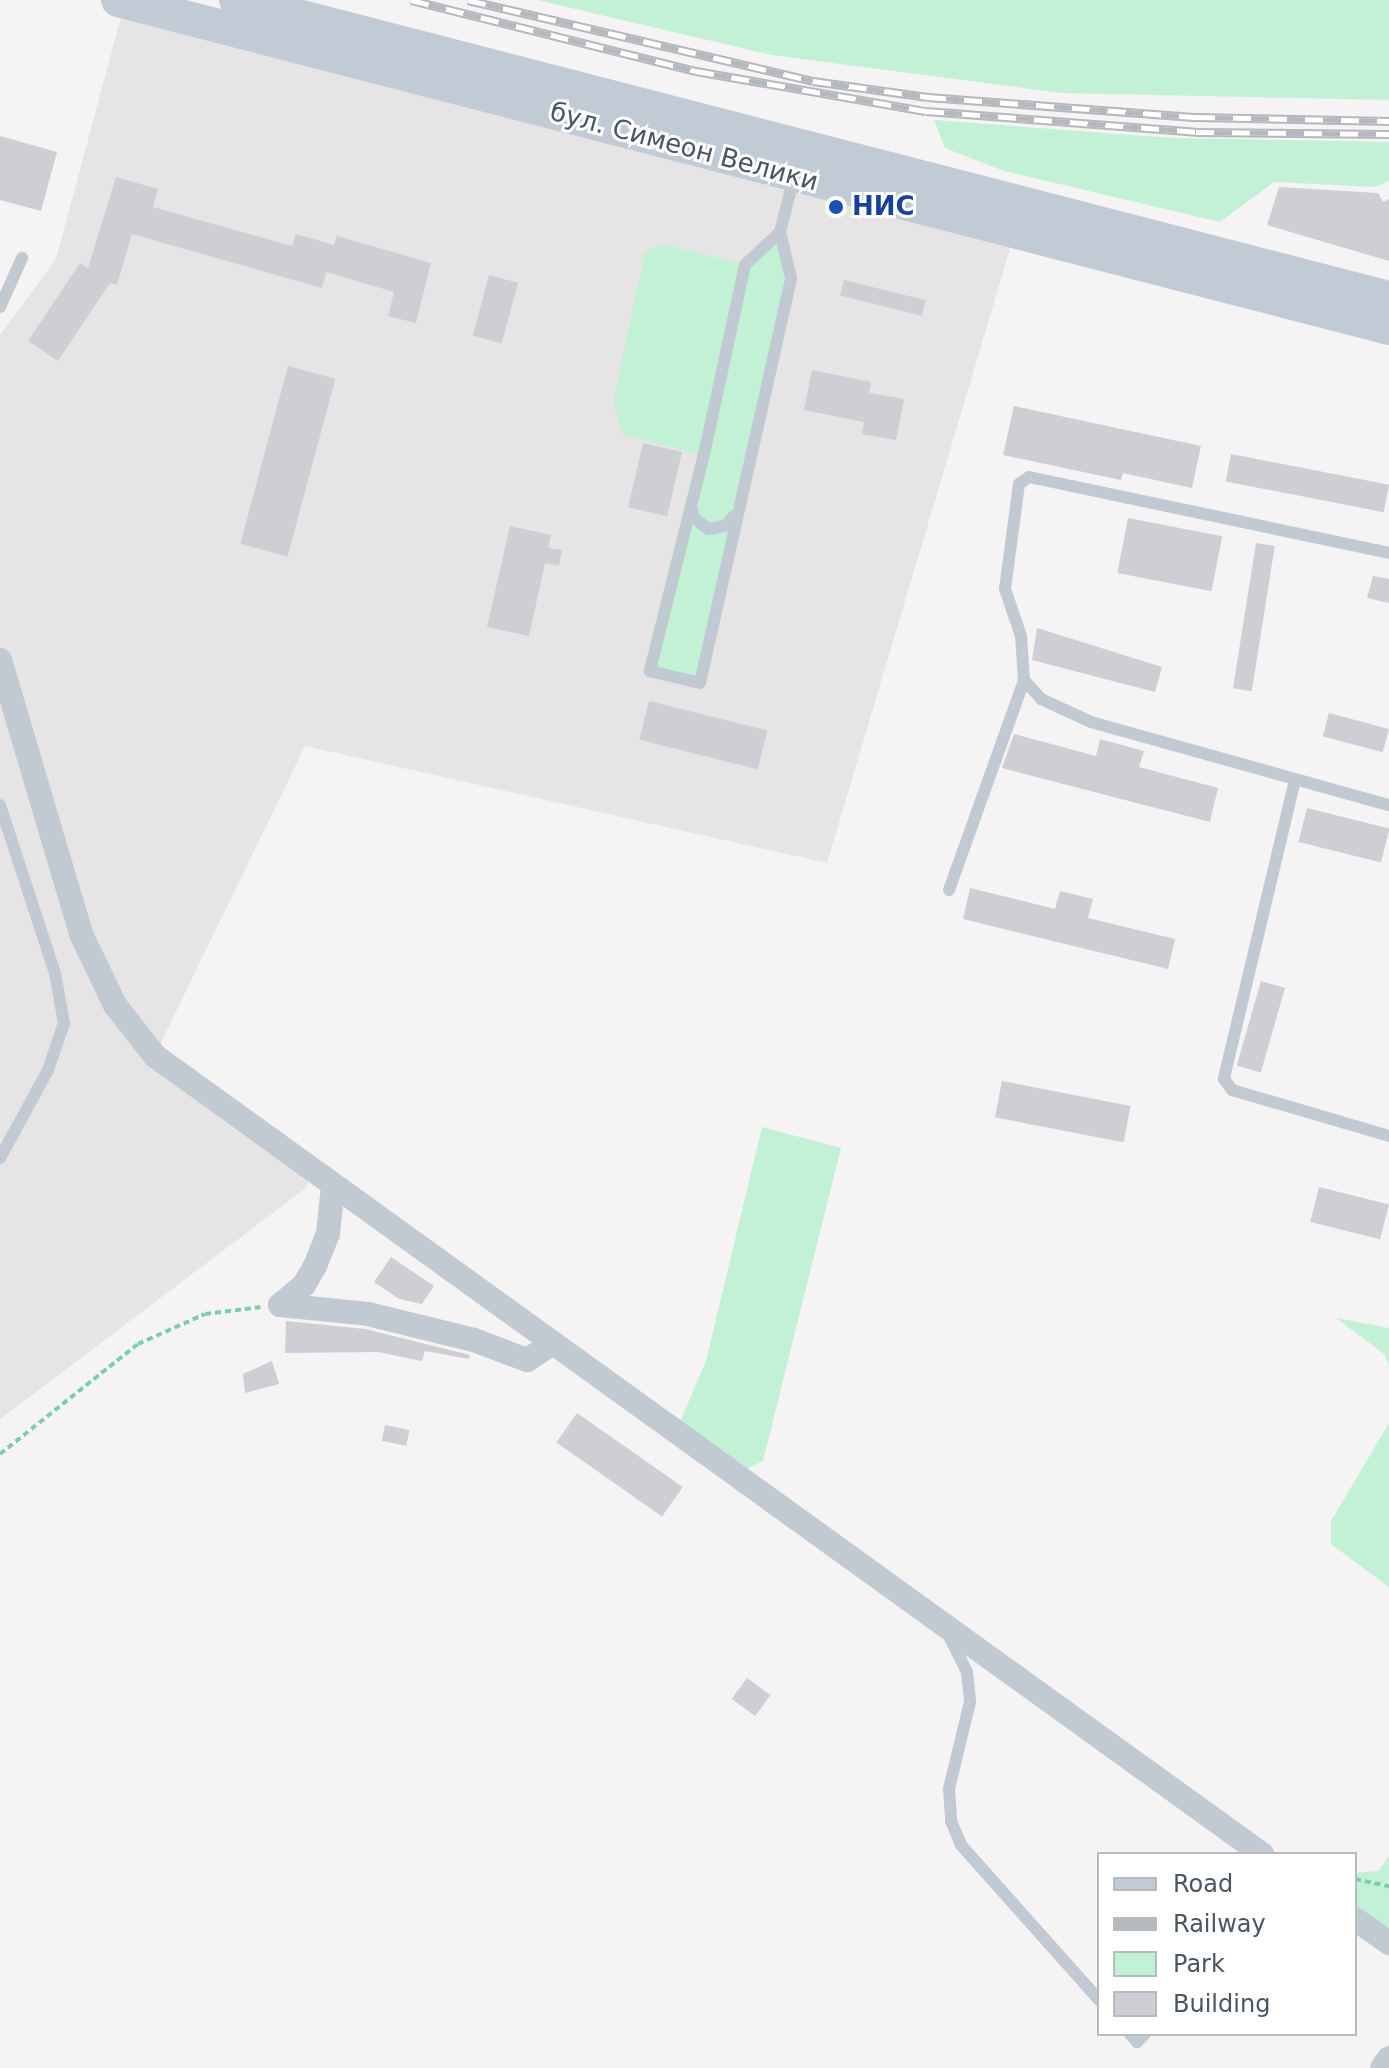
<!DOCTYPE html>
<meta charset="utf-8">
<style>
body{margin:0}
#map{position:relative;width:1389px;height:2068px;overflow:hidden;background:#f5f3f3;font-family:"DejaVu Sans",sans-serif}
div>[style]{position:absolute}
.education>*{inset:0;background:#e6e4e5}
.green>*{inset:0;background:#c3f1d5}
.building>*{inset:0;background:#cdcfd5;transform-origin:0 0}
.path>*{height:4px;margin-top:-2px;transform-origin:0;background:repeating-linear-gradient(90deg,#7ad0a6 0 6px,transparent 0 10px)}
.service>*{height:12px;margin:-6px;padding:0 6px;transform-origin:6px;border-radius:6px;background:#c1cad2}
.minor>*{height:24px;margin:-12px;padding:0 12px;transform-origin:12px;border-radius:12px;background:#c1cad2}
.secondary>*{height:34px;margin:-17px;padding:0 17px;transform-origin:17px;border-radius:17px;background:#c1cbd6}
.rail>*{height:9px;margin-top:-4.5px;transform-origin:0;background:repeating-linear-gradient(90deg,#fff 0 18px,#b5b8bd 0 36px);box-sizing:border-box;border-block:2px solid #b5b8bd}
.dots>*{width:22px;height:22px;translate:-50% -50%;box-sizing:border-box;border:4px solid #fff;border-radius:50%}
span{translate:-50% -50%;white-space:nowrap;text-align:center;line-height:1.15;-webkit-text-stroke:6px #fff;paint-order:stroke}
.street-label{font-size:26px;color:#4a5661}
.transit-label{font-size:26px;color:#164399;font-weight:700}
.left{translate:0 -50%;text-align:left}
.legend{position:absolute;left:1097px;top:1852px;width:260px;height:184px;box-sizing:border-box;background:#fff;border:2px solid #b7bbc0;margin:0;padding:10px 14px;list-style:none;font-size:24px;color:#4a5661}
.legend li{display:flex;align-items:center;gap:16px;height:40px}
.legend b{width:40px;border:2px solid #b7bbc0}
</style>
<div id="map">
<div class="education">
<i style="clip-path:polygon(125px 2px,1015px 232px,827px 863px,305px 746px,155px 1055px,312px 1171px,306px 1188px,0 1419px,0 335px,56px 259px)"></i>
</div>
<div class="green">
<i style="clip-path:polygon(537px 0,1389px 0,1389px 100px,1061px 93px,772px 55px)"></i>
<i style="clip-path:polygon(934px 120px,1172px 138px,1389px 142px,1389px 181px,1375px 187px,1274px 182px,1220px 222px,1004px 171px,945px 148px)"></i>
<i style="clip-path:polygon(780px 232px,791px 278px,700px 683px,650px 671px,704px 455px,623px 435px,613px 402px,645px 252px,662px 244px,744px 264px)"></i>
<i style="clip-path:polygon(762px 1127px,841px 1148px,763px 1461px,739px 1472px,677px 1429px,706px 1361px)"></i>
<i style="clip-path:polygon(1336px 1318px,1389px 1328px,1389px 1365px,1384px 1354px)"></i>
<i style="clip-path:polygon(1389px 1423px,1389px 1587px,1331px 1544px,1331px 1521px)"></i>
<i style="clip-path:polygon(1389px 1856px,1389px 1943px,1355px 1919px,1355px 1873px,1379px 1871px)"></i>
</div>
<div class="building">
<i style="clip-path:polygon(0 136px,57px 152px,41px 211px,0 200px)"></i>
<i style="clip-path:polygon(116px 177px,158px 189px,153px 207px,292px 246px,296px 234px,334px 245px,337px 236px,431px 263px,416px 323px,388px 316px,394px 292px,326px 272px,322px 288px,132px 234px,117px 285px,110px 283px,58px 361px,28px 341px,80px 263px,88px 268px)"></i>
<i style="clip-path:polygon(1279px 187px,1378px 193px,1383px 202px,1389px 199px,1389px 261px,1267px 225px)"></i>
<i style="left:489px;top:275px;width:30px;height:63px;rotate:15deg"></i>
<i style="left:844px;top:280px;width:84px;height:16px;rotate:14deg"></i>
<i style="left:288px;top:366px;width:49px;height:184px;rotate:15deg"></i>
<i style="clip-path:polygon(812px 370px,871px 382px,869px 393px,904px 399px,896px 440px,862px 434px,864px 422px,804px 410px)"></i>
<i style="clip-path:polygon(1014px 406px,1201px 446px,1192px 488px,1123px 473px,1121px 480px,1003px 455px)"></i>
<i style="left:643px;top:443px;width:40px;height:66px;rotate:13deg"></i>
<i style="left:1231px;top:454px;width:161px;height:28px;rotate:11deg"></i>
<i style="left:1128px;top:518px;width:96px;height:56px;rotate:11deg"></i>
<i style="clip-path:polygon(510px 526px,551px 535px,548px 548px,562px 550px,559px 566px,545px 563px,529px 636px,487px 627px)"></i>
<i style="left:1256px;top:543px;width:19px;height:147px;rotate:9deg"></i>
<i style="clip-path:polygon(1373px 576px,1389px 579px,1389px 603px,1367px 598px)"></i>
<i style="clip-path:polygon(1037px 628px,1162px 667px,1155px 692px,1032px 660px)"></i>
<i style="left:649px;top:701px;width:122px;height:40px;rotate:14deg"></i>
<i style="left:1329px;top:713px;width:62px;height:24px;rotate:15deg"></i>
<i style="clip-path:polygon(1014px 734px,1096px 756px,1100px 739px,1144px 751px,1139px 767px,1218px 788px,1210px 822px,1002px 768px)"></i>
<i style="left:1307px;top:808px;width:85px;height:35px;rotate:14deg"></i>
<i style="clip-path:polygon(970px 888px,1055px 909px,1060px 891px,1093px 899px,1088px 918px,1175px 939px,1168px 969px,963px 919px)"></i>
<i style="left:1261px;top:981px;width:25px;height:88px;rotate:16deg"></i>
<i style="left:1002px;top:1081px;width:131px;height:37px;rotate:11deg"></i>
<i style="left:1319px;top:1187px;width:72px;height:36px;rotate:14deg"></i>
<i style="clip-path:polygon(391px 1257px,434px 1286px,422px 1304px,399px 1299px,374px 1282px)"></i>
<i style="clip-path:polygon(286px 1321px,365px 1329px,470px 1355px,469px 1359px,425px 1351px,422px 1361px,378px 1352px,285px 1353px)"></i>
<i style="clip-path:polygon(272px 1361px,279px 1384px,245px 1393px,243px 1374px)"></i>
<i style="left:577px;top:1413px;width:129px;height:36px;rotate:35deg"></i>
<i style="left:385px;top:1425px;width:25px;height:16px;rotate:12deg"></i>
<i style="left:747px;top:1678px;width:29px;height:26px;rotate:36deg"></i>
</div>
<div class="path">
<i style="left:0;top:1454px;width:176px;rotate:-38.6deg"></i>
<i style="left:138px;top:1344px;width:73px;rotate:-24.1deg"></i>
<i style="left:205px;top:1314px;width:56px;rotate:-7.1deg"></i>
<i style="left:1355px;top:1879px;width:35px;rotate:12deg"></i>
</div>
<div class="service">
<i style="left:780px;top:232px;width:48px;rotate:136.7deg"></i>
<i style="left:745px;top:265px;width:193px;rotate:102.2deg"></i>
<i style="left:704px;top:454px;width:224px;rotate:104deg"></i>
<i style="left:650px;top:671px;width:51px;rotate:13.5deg"></i>
<i style="left:700px;top:683px;width:415px;rotate:-77.3deg"></i>
<i style="left:791px;top:278px;width:47px;rotate:-103.4deg"></i>
<i style="left:780px;top:232px;width:57px;rotate:-75.7deg"></i>
<i style="left:0;top:307px;width:54px;rotate:-65.8deg"></i>
<i style="left:691px;top:507px;width:11px;rotate:75deg"></i>
<i style="left:694px;top:518px;width:18px;rotate:38deg"></i>
<i style="left:708px;top:529px;width:17px;rotate:-10deg"></i>
<i style="left:725px;top:526px;width:13px;rotate:-48deg"></i>
<i style="left:1024px;top:680px;width:25px;rotate:48deg"></i>
<i style="left:1041px;top:699px;width:55px;rotate:24.7deg"></i>
<i style="left:1091px;top:722px;width:309px;rotate:15.6deg"></i>
<i style="left:1295px;top:780px;width:307px;rotate:103.4deg"></i>
<i style="left:1224px;top:1079px;width:14px;rotate:54deg"></i>
<i style="left:1232px;top:1090px;width:164px;rotate:16.3deg"></i>
<i style="left:0;top:805px;width:177px;rotate:71.9deg"></i>
<i style="left:55px;top:973px;width:51px;rotate:79.8deg"></i>
<i style="left:64px;top:1023px;width:50px;rotate:108.8deg"></i>
<i style="left:48px;top:1070px;width:100px;rotate:118.6deg"></i>
<i style="left:949px;top:890px;width:223px;rotate:-70.3deg"></i>
<i style="left:1024px;top:680px;width:44px;rotate:-93.9deg"></i>
<i style="left:1021px;top:636px;width:50px;rotate:-108.8deg"></i>
<i style="left:1005px;top:589px;width:106px;rotate:-82.4deg"></i>
<i style="left:1019px;top:484px;width:12px;rotate:-35deg"></i>
<i style="left:1029px;top:477px;width:368px;rotate:11.9deg"></i>
<i style="left:948px;top:1634px;width:42px;rotate:63.4deg"></i>
<i style="left:967px;top:1672px;width:30px;rotate:84deg"></i>
<i style="left:970px;top:1702px;width:89px;rotate:103.6deg"></i>
<i style="left:949px;top:1789px;width:32px;rotate:86deg"></i>
<i style="left:951px;top:1821px;width:26px;rotate:67deg"></i>
<i style="left:961px;top:1845px;width:208px;rotate:48.3deg"></i>
<i style="left:1130px;top:2034px;width:11px;rotate:49deg"></i>
<i style="left:1137px;top:2042px;width:11px;rotate:-45deg"></i>
</div>
<div class="minor">
<i style="left:0;top:660px;width:286px;rotate:73.5deg"></i>
<i style="left:81px;top:934px;width:79px;rotate:64.4deg"></i>
<i style="left:115px;top:1005px;width:65px;rotate:51.9deg"></i>
<i style="left:155px;top:1056px;width:1365px;rotate:35.79deg"></i>
<i style="left:280px;top:1305px;width:88px;rotate:5.8deg"></i>
<i style="left:368px;top:1314px;width:109px;rotate:13.8deg"></i>
<i style="left:474px;top:1340px;width:57px;rotate:20.7deg"></i>
<i style="left:527px;top:1360px;width:31px;rotate:-33deg"></i>
<i style="left:280px;top:1305px;width:31px;rotate:-40deg"></i>
<i style="left:304px;top:1285px;width:22px;rotate:-60deg"></i>
<i style="left:315px;top:1266px;width:35px;rotate:-68deg"></i>
<i style="left:328px;top:1233px;width:47px;rotate:-83.9deg"></i>
<i style="left:1355px;top:1919px;width:42px;rotate:35.2deg"></i>
<i style="left:1382px;top:2068px;width:12px;rotate:-55deg"></i>
</div>
<div class="secondary">
<i style="left:118px;top:0;width:1313px;rotate:14.47deg"></i>
<i style="left:236px;top:0;width:1191px;rotate:14.49deg"></i>
</div>
<div class="rail">
<i style="left:411px;top:0;width:294px;rotate:14deg"></i>
<i style="left:696px;top:71px;width:233px;rotate:9.9deg"></i>
<i style="left:926px;top:111px;width:271px;rotate:4.4deg"></i>
<i style="left:1196px;top:132px;width:193px;rotate:0.6deg"></i>
<i style="left:468px;top:0;width:354px;rotate:13.2deg"></i>
<i style="left:813px;top:81px;width:116px;rotate:7.9deg"></i>
<i style="left:928px;top:97px;width:270px;rotate:4.3deg"></i>
<i style="left:1197px;top:117px;width:192px;rotate:1.2deg"></i>
</div>
<div class="dots">
<i style="left:836px;top:207px;background:#1a4fb4"></i>
</div>
<div class="street-label">
<span style="left:684px;top:147px;rotate:15deg">бул. Симеон Велики</span>
</div>
<div class="transit-label">
<span class="left" style="left:852px;top:207px">НИС</span>
</div>
<ul class="legend">
<li><b style="height:10px;background:#c1cbd6"></b>Road</li>
<li><b style="height:10px;background:#b5b8bd"></b>Railway</li>
<li><b style="height:22px;background:#c3f1d5"></b>Park</li>
<li><b style="height:22px;background:#cdcfd5"></b>Building</li>
</ul>
</div>
